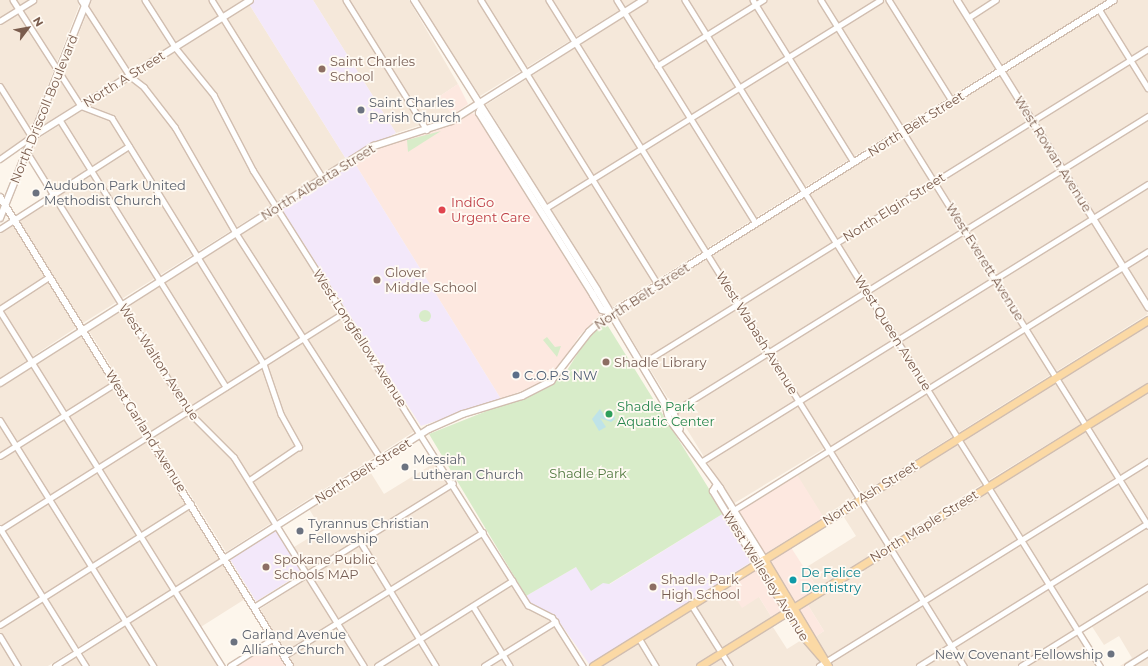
<!DOCTYPE html>
<style>
body{margin:0}
#map{position:relative;width:1148px;height:666px;overflow:hidden;background:#fdf6ec;font-family:Montserrat,sans-serif}
div>[style]{position:absolute}
.residential>*{inset:0;background:#f5e8da;transform-origin:0 0}
.commercial>*{inset:0;background:#fde8e0;transform-origin:0 0}
.education>*{inset:0;background:#f3e8fa;transform-origin:0 0}
.green>*{inset:0;background:#d8ecc9}
.round{border-radius:50%}
.water>*{inset:0;background:#bfe3e8}
.roads{filter:drop-shadow(1px 0 #d1beb0) drop-shadow(-1px 0 #d1beb0) drop-shadow(0 1px #d1beb0) drop-shadow(0 -1px #d1beb0)}
.street>*{height:4.5px;margin:-2.25px;padding:0 2.25px;transform-origin:2.25px;border-radius:2.25px;background:#fff}
.secondary>*{height:6px;margin:-3px;padding:0 3px;transform-origin:3px;border-radius:3px;background:#fff}
.primary>*{height:7px;margin:-3.5px;padding:0 3.5px;transform-origin:3.5px;border-radius:3.5px;background:#fbd9a5}
.dots>*{width:11px;height:11px;translate:-50% -50%;box-sizing:border-box;border:2px solid #fffaf3;border-radius:50%}
span{translate:-50% -50%;white-space:nowrap;text-align:center;line-height:1.15;-webkit-text-stroke:3.5px #fffaf3;paint-order:stroke}
.education-label{font-size:13px;color:#785e54}
.left{translate:0 -50%;text-align:left}
.street-label{font-size:13px;color:#7a5c4d}
.worship-label{font-size:13px;color:#5b616d}
.right{translate:-100% -50%;text-align:right}
.health-label{font-size:13px;color:#be3a42}
.service-label{font-size:13px;color:#4e5e75}
.leisure-label{font-size:13px;color:#27864d}
.park-label{font-size:13px;color:#537a41}
.culture-label{font-size:13px;color:#0d838f}
.north{position:absolute;left:8px;top:8px;width:40px;height:40px;-webkit-text-stroke:3px #fffaf3;paint-order:stroke;rotate:58deg;font-size:11px;font-weight:700;line-height:16px;text-align:center;color:#7a5c4d}
.north::after{content:'';display:block;margin:auto;width:14px;height:18px;background:#7a5c4d;clip-path:polygon(50% 0,100% 100%,50% 72%,0 100%)}
</style>
<div id="map">
<div class="residential">
<i style="clip-path:polygon(0 0,77px 0,79px 6px,28px 136px,0 155px)"></i>
<i style="clip-path:polygon(92px 0,243px 0,43px 125px)"></i>
<i style="clip-path:polygon(313px 0,409px 0,458px 84px,440px 96px,452px 115px,396px 133px)"></i>
<i style="clip-path:polygon(418px 0,636px 0,480px 96px)"></i>
<i style="clip-path:polygon(650px 0,954px 0,996px 68px,611px 308px,486px 105px)"></i>
<i style="clip-path:polygon(961px 0,1108px 0,1003px 65px)"></i>
<i style="clip-path:polygon(1119px 0,1148px 0,1148px 301px,1006px 73px)"></i>
<i style="clip-path:polygon(249px 4px,346px 159px,83px 323px,20px 222px,20px 218px,57px 195px,32px 154px,36px 140px)"></i>
<i style="clip-path:polygon(999px 75px,1148px 314px,862px 493px,830px 445px,733px 504px,616px 314px)"></i>
<i style="clip-path:polygon(272px 213px,277px 214px,415px 431px,226px 552px,89px 331px)"></i>
<i style="clip-path:polygon(12px 224px,77px 327px,0 378px,0 231px)"></i>
<i style="clip-path:polygon(1148px 323px,1148px 383px,889px 541px,865px 500px)"></i>
<i style="clip-path:polygon(82px 336px,245px 599px,196px 630px,219px 666px,157px 666px,126px 617px,48px 666px,0 666px,0 386px)"></i>
<i style="clip-path:polygon(1148px 390px,1148px 666px,1120px 666px,1132px 658px,1119px 636px,1104px 645px,1091px 625px,1082px 631px,1104px 666px,834px 666px,815px 637px,824px 631px,806px 602px)"></i>
<i style="left:829px;top:455px;width:49px;height:38px;rotate:58deg"></i>
<i style="clip-path:polygon(436px 462px,526px 608px,552px 621px,580px 666px,294px 666px,260px 609px,311px 576px,294px 547px,322px 530px,309px 509px,369px 470px,384px 494px)"></i>
<i style="clip-path:polygon(858px 504px,886px 545px,818px 589px,805px 568px,856px 536px,842px 514px)"></i>
<i style="clip-path:polygon(727px 585px,759px 597px,772px 618px,695px 666px,598px 666px)"></i>
<i style="clip-path:polygon(771px 624px,787px 649px,803px 639px,822px 666px,704px 666px)"></i>
<i style="clip-path:polygon(125px 625px,151px 666px,89px 666px,82px 651px)"></i>
<i style="clip-path:polygon(75px 655px,83px 666px,58px 666px)"></i>
</div>
<div class="commercial">
<i style="clip-path:polygon(458px 84px,468px 104px,452px 115px,440px 96px)"></i>
<i style="clip-path:polygon(470px 113px,476px 114px,601px 314px,579px 336px,556px 372px,534px 386px,501px 399px,354px 162px,376px 148px,438px 130px)"></i>
<i style="left:796px;top:473px;width:52px;height:69px;rotate:58deg"></i>
<i style="left:790px;top:546px;width:51px;height:26px;rotate:57deg"></i>
<i style="clip-path:polygon(756px 568px,783px 610px,772px 618px,759px 597px,742px 608px,727px 585px)"></i>
<i style="clip-path:polygon(806px 602px,824px 631px,815px 637px,799px 610px)"></i>
<i style="clip-path:polygon(270px 643px,287px 666px,234px 666px)"></i>
</div>
<div class="education">
<i style="clip-path:polygon(255px 0,313px 0,396px 133px,346px 159px,249px 4px)"></i>
<i style="clip-path:polygon(354px 162px,501px 399px,421px 426px,283px 211px,283px 207px)"></i>
<i style="clip-path:polygon(724px 513px,751px 562px,589px 664px,556px 617px,533px 606px,526px 596px,576px 567px,610px 584px)"></i>
<i style="left:276px;top:531px;width:49px;height:54px;rotate:58deg"></i>
</div>
<div class="green">
<i style="clip-path:polygon(441px 131px,408px 152px,407px 140px)"></i>
<i class="round" style="left:419px;top:310px;width:12px;height:12px"></i>
<i style="clip-path:polygon(606px 323px,724px 513px,609px 584px,603px 583px,591px 591px,576px 567px,526px 596px,429px 434px,552px 385px,566px 372px,588px 337px)"></i>
<i style="clip-path:polygon(547px 337px,555px 347px,561px 346px,557px 357px,543px 340px)"></i>
</div>
<div class="water">
<i style="clip-path:polygon(600px 409px,604px 415px,613px 410px,615px 419px,611px 422px,600px 418px,606px 427px,599px 431px,592px 419px)"></i>
</div>
<div class="roads">
<div class="street">
<i style="left:13px;top:0;width:126px;rotate:57.3deg"></i>
<i style="left:81px;top:106px;width:33px;rotate:21deg"></i>
<i style="left:112px;top:118px;width:289px;rotate:58.3deg"></i>
<i style="left:264px;top:364px;width:53px;rotate:71.2deg"></i>
<i style="left:281px;top:414px;width:38px;rotate:61deg"></i>
<i style="left:299px;top:447px;width:60px;rotate:145.8deg"></i>
<i style="left:81px;top:0;width:90px;rotate:57.2deg"></i>
<i style="left:130px;top:76px;width:18px;rotate:38deg"></i>
<i style="left:144px;top:87px;width:51px;rotate:52.2deg"></i>
<i style="left:175px;top:127px;width:122px;rotate:60.1deg"></i>
<i style="left:236px;top:233px;width:269px;rotate:57.3deg"></i>
<i style="left:145px;top:0;width:56px;rotate:57.4deg"></i>
<i style="left:175px;top:47px;width:62px;rotate:50.9deg"></i>
<i style="left:214px;top:95px;width:85px;rotate:62.5deg"></i>
<i style="left:253px;top:170px;width:515px;rotate:57.7deg"></i>
<i style="left:528px;top:605px;width:27px;rotate:27deg"></i>
<i style="left:552px;top:617px;width:58px;rotate:57.7deg"></i>
<i style="left:212px;top:0;width:210px;rotate:58.1deg"></i>
<i style="left:346px;top:0;width:153px;rotate:58.1deg"></i>
<i style="left:481px;top:0;width:335px;rotate:58.1deg"></i>
<i style="left:549px;top:0;width:785px;rotate:58.07deg"></i>
<i style="left:617px;top:0;width:263px;rotate:58.1deg"></i>
<i style="left:685px;top:0;width:785px;rotate:58.07deg"></i>
<i style="left:753px;top:0;width:191px;rotate:58.1deg"></i>
<i style="left:821px;top:0;width:619px;rotate:58.08deg"></i>
<i style="left:889px;top:0;width:119px;rotate:58deg"></i>
<i style="left:1099px;top:9px;width:93px;rotate:58.2deg"></i>
<i style="left:968px;top:18px;width:33px;rotate:-33deg"></i>
<i style="left:0;top:21px;width:39px;rotate:-32deg"></i>
<i style="left:657px;top:66px;width:125px;rotate:-31.9deg"></i>
<i style="left:0;top:86px;width:60px;rotate:57.9deg"></i>
<i style="left:32px;top:137px;width:39px;rotate:145deg"></i>
<i style="left:60px;top:120px;width:314px;rotate:58.1deg"></i>
<i style="left:27px;top:152px;width:305px;rotate:58.1deg"></i>
<i style="left:188px;top:411px;width:65px;rotate:45deg"></i>
<i style="left:234px;top:457px;width:246px;rotate:58.1deg"></i>
<i style="left:546px;top:208px;width:393px;rotate:-31.9deg"></i>
<i style="left:0;top:229px;width:153px;rotate:-32.8deg"></i>
<i style="left:0;top:309px;width:59px;rotate:-33.1deg"></i>
<i style="left:0;top:311px;width:419px;rotate:58deg"></i>
<i style="left:640px;top:365px;width:598px;rotate:-31.88deg"></i>
<i style="left:673px;top:412px;width:560px;rotate:-31.93deg"></i>
<i style="left:0;top:420px;width:290px;rotate:58deg"></i>
<i style="left:0;top:456px;width:137px;rotate:-32.2deg"></i>
<i style="left:701px;top:462px;width:526px;rotate:-31.88deg"></i>
<i style="left:734px;top:510px;width:488px;rotate:-32deg"></i>
<i style="left:0;top:528px;width:163px;rotate:58.1deg"></i>
<i style="left:0;top:530px;width:406px;rotate:-32.3deg"></i>
<i style="left:360px;top:541px;width:146px;rotate:58.7deg"></i>
<i style="left:691px;top:604px;width:73px;rotate:57.8deg"></i>
<i style="left:473px;top:606px;width:70px;rotate:58.3deg"></i>
<i style="left:254px;top:607px;width:234px;rotate:-31.9deg"></i>
<i style="left:0;top:625px;width:226px;rotate:-32.4deg"></i>
<i style="left:0;top:636px;width:35px;rotate:59deg"></i>
<i style="left:639px;top:638px;width:33px;rotate:59deg"></i>
<i style="left:284px;top:656px;width:234px;rotate:-31.9deg"></i>
<i style="left:55px;top:666px;width:200px;rotate:-32.3deg"></i>
<i style="left:230px;top:666px;width:52px;rotate:-32.5deg"></i>
<i style="left:377px;top:666px;width:160px;rotate:-32.2deg"></i>
<i style="left:484px;top:666px;width:84px;rotate:-31.8deg"></i>
<i style="left:819px;top:666px;width:388px;rotate:-31.9deg"></i>
<i style="left:919px;top:666px;width:270px;rotate:-32deg"></i>
<i style="left:1021px;top:666px;width:150px;rotate:-31.9deg"></i>
<i style="left:1127px;top:666px;width:25px;rotate:-32deg"></i>
</div>
<div class="secondary">
<i style="left:414px;top:0;width:343px;rotate:57.7deg"></i>
<i style="left:597px;top:290px;width:133px;rotate:59.2deg"></i>
<i style="left:665px;top:404px;width:11px;rotate:45deg"></i>
<i style="left:673px;top:412px;width:18px;rotate:68deg"></i>
<i style="left:957px;top:0;width:362px;rotate:58.1deg"></i>
<i style="left:480px;top:110px;width:3px;rotate:108deg"></i>
<i style="left:479px;top:113px;width:215px;rotate:57.9deg"></i>
<i style="left:593px;top:295px;width:17px;rotate:59deg"></i>
<i style="left:602px;top:310px;width:5px;rotate:11deg"></i>
<i style="left:32px;top:137px;width:257px;rotate:-32.1deg"></i>
<i style="left:0;top:197px;width:551px;rotate:58.27deg"></i>
<i style="left:0;top:218px;width:235px;rotate:-68.2deg"></i>
<i style="left:0;top:383px;width:443px;rotate:-32.4deg"></i>
<i style="left:374px;top:146px;width:81px;rotate:-18deg"></i>
<i style="left:451px;top:121px;width:228px;rotate:-32.1deg"></i>
<i style="left:665px;top:404px;width:16px;rotate:75deg"></i>
<i style="left:669px;top:419px;width:86px;rotate:53.5deg"></i>
<i style="left:720px;top:488px;width:84px;rotate:58.2deg"></i>
<i style="left:716px;top:486px;width:6px;rotate:121deg"></i>
<i style="left:713px;top:491px;width:84px;rotate:58.6deg"></i>
<i style="left:224px;top:559px;width:243px;rotate:-32.4deg"></i>
<i style="left:429px;top:429px;width:37px;rotate:-24deg"></i>
<i style="left:463px;top:414px;width:62px;rotate:-17deg"></i>
<i style="left:522px;top:396px;width:33px;rotate:-27deg"></i>
<i style="left:551px;top:381px;width:62px;rotate:-52.2deg"></i>
<i style="left:589px;top:332px;width:19px;rotate:-43deg"></i>
<i style="left:603px;top:319px;width:602px;rotate:-31.98deg"></i>
</div>
<div class="primary">
<i style="left:764px;top:559px;width:125px;rotate:59.1deg"></i>
<i style="left:757px;top:563px;width:88px;rotate:57.6deg"></i>
<i style="left:804px;top:637px;width:33px;rotate:49deg"></i>
<i style="left:593px;top:666px;width:654px;rotate:-31.94deg"></i>
<i style="left:700px;top:666px;width:528px;rotate:-31.91deg"></i>
</div>
</div>
<div class="dots">
<i style="left:322px;top:69px;background:#8d6e63"></i>
<i style="left:361px;top:110px;background:#6b7280"></i>
<i style="left:36px;top:193px;background:#6b7280"></i>
<i style="left:442px;top:210px;background:#e0444e"></i>
<i style="left:377px;top:280px;background:#8d6e63"></i>
<i style="left:606px;top:362px;background:#8d6e63"></i>
<i style="left:516px;top:375px;background:#5c6f8a"></i>
<i style="left:609px;top:414px;background:#2e9e5b"></i>
<i style="left:405px;top:467px;background:#6b7280"></i>
<i style="left:300px;top:531px;background:#6b7280"></i>
<i style="left:266px;top:567px;background:#8d6e63"></i>
<i style="left:793px;top:580px;background:#0f9aa8"></i>
<i style="left:653px;top:587px;background:#8d6e63"></i>
<i style="left:234px;top:642px;background:#6b7280"></i>
<i style="left:1111px;top:654px;background:#6b7280"></i>
</div>
<div class="education-label">
<span class="left" style="left:330px;top:69px">Saint Charles<br>School</span>
<span class="left" style="left:385px;top:280px">Glover<br>Middle School</span>
<span class="left" style="left:614px;top:362px">Shadle Library</span>
<span class="left" style="left:274px;top:567px">Spokane Public<br>Schools MAP</span>
<span class="left" style="left:661px;top:587px">Shadle Park<br>High School</span>
</div>
<div class="street-label">
<span style="left:124px;top:79px;rotate:-32deg">North A Street</span>
<span style="left:44px;top:109px;rotate:-68deg">North Driscoll Boulevard</span>
<span style="left:916px;top:124px;rotate:-32deg">North Belt Street</span>
<span style="left:1053px;top:154px;rotate:58deg">West Rowan Avenue</span>
<span style="left:318px;top:182px;rotate:-32deg">North Alberta Street</span>
<span style="left:894px;top:207px;rotate:-32deg">North Elgin Street</span>
<span style="left:985px;top:262px;rotate:58deg">West Everett Avenue</span>
<span style="left:642px;top:296px;rotate:-33deg">North Belt Street</span>
<span style="left:757px;top:333px;rotate:58deg">West Wabash Avenue</span>
<span style="left:893px;top:333px;rotate:58deg">West Queen Avenue</span>
<span style="left:360px;top:338px;rotate:57deg">West Longfellow Avenue</span>
<span style="left:159px;top:362px;rotate:57deg">West Walton Avenue</span>
<span style="left:146px;top:431px;rotate:58deg">West Garland Avenue</span>
<span style="left:363px;top:471px;rotate:-32deg">North Belt Street</span>
<span style="left:870px;top:493px;rotate:-32deg">North Ash Street</span>
<span style="left:924px;top:526px;rotate:-32deg">North Maple Street</span>
<span style="left:766px;top:576px;rotate:58deg">West Wellesley Avenue</span>
</div>
<div class="worship-label">
<span class="left" style="left:369px;top:110px">Saint Charles<br>Parish Church</span>
<span class="left" style="left:44px;top:193px">Audubon Park United<br>Methodist Church</span>
<span class="left" style="left:413px;top:467px">Messiah<br>Lutheran Church</span>
<span class="left" style="left:308px;top:531px">Tyrannus Christian<br>Fellowship</span>
<span class="left" style="left:242px;top:642px">Garland Avenue<br>Alliance Church</span>
<span class="right" style="left:1103px;top:654px">New Covenant Fellowship</span>
</div>
<div class="health-label">
<span class="left" style="left:451px;top:210px">IndiGo<br>Urgent Care</span>
</div>
<div class="service-label">
<span class="left" style="left:524px;top:375px">C.O.P.S NW</span>
</div>
<div class="leisure-label">
<span class="left" style="left:617px;top:414px">Shadle Park<br>Aquatic Center</span>
</div>
<div class="park-label">
<span style="left:588px;top:473px">Shadle Park</span>
</div>
<div class="culture-label">
<span class="left" style="left:801px;top:580px">De Felice<br>Dentistry</span>
</div>
<div class="north">N</div>
</div>
